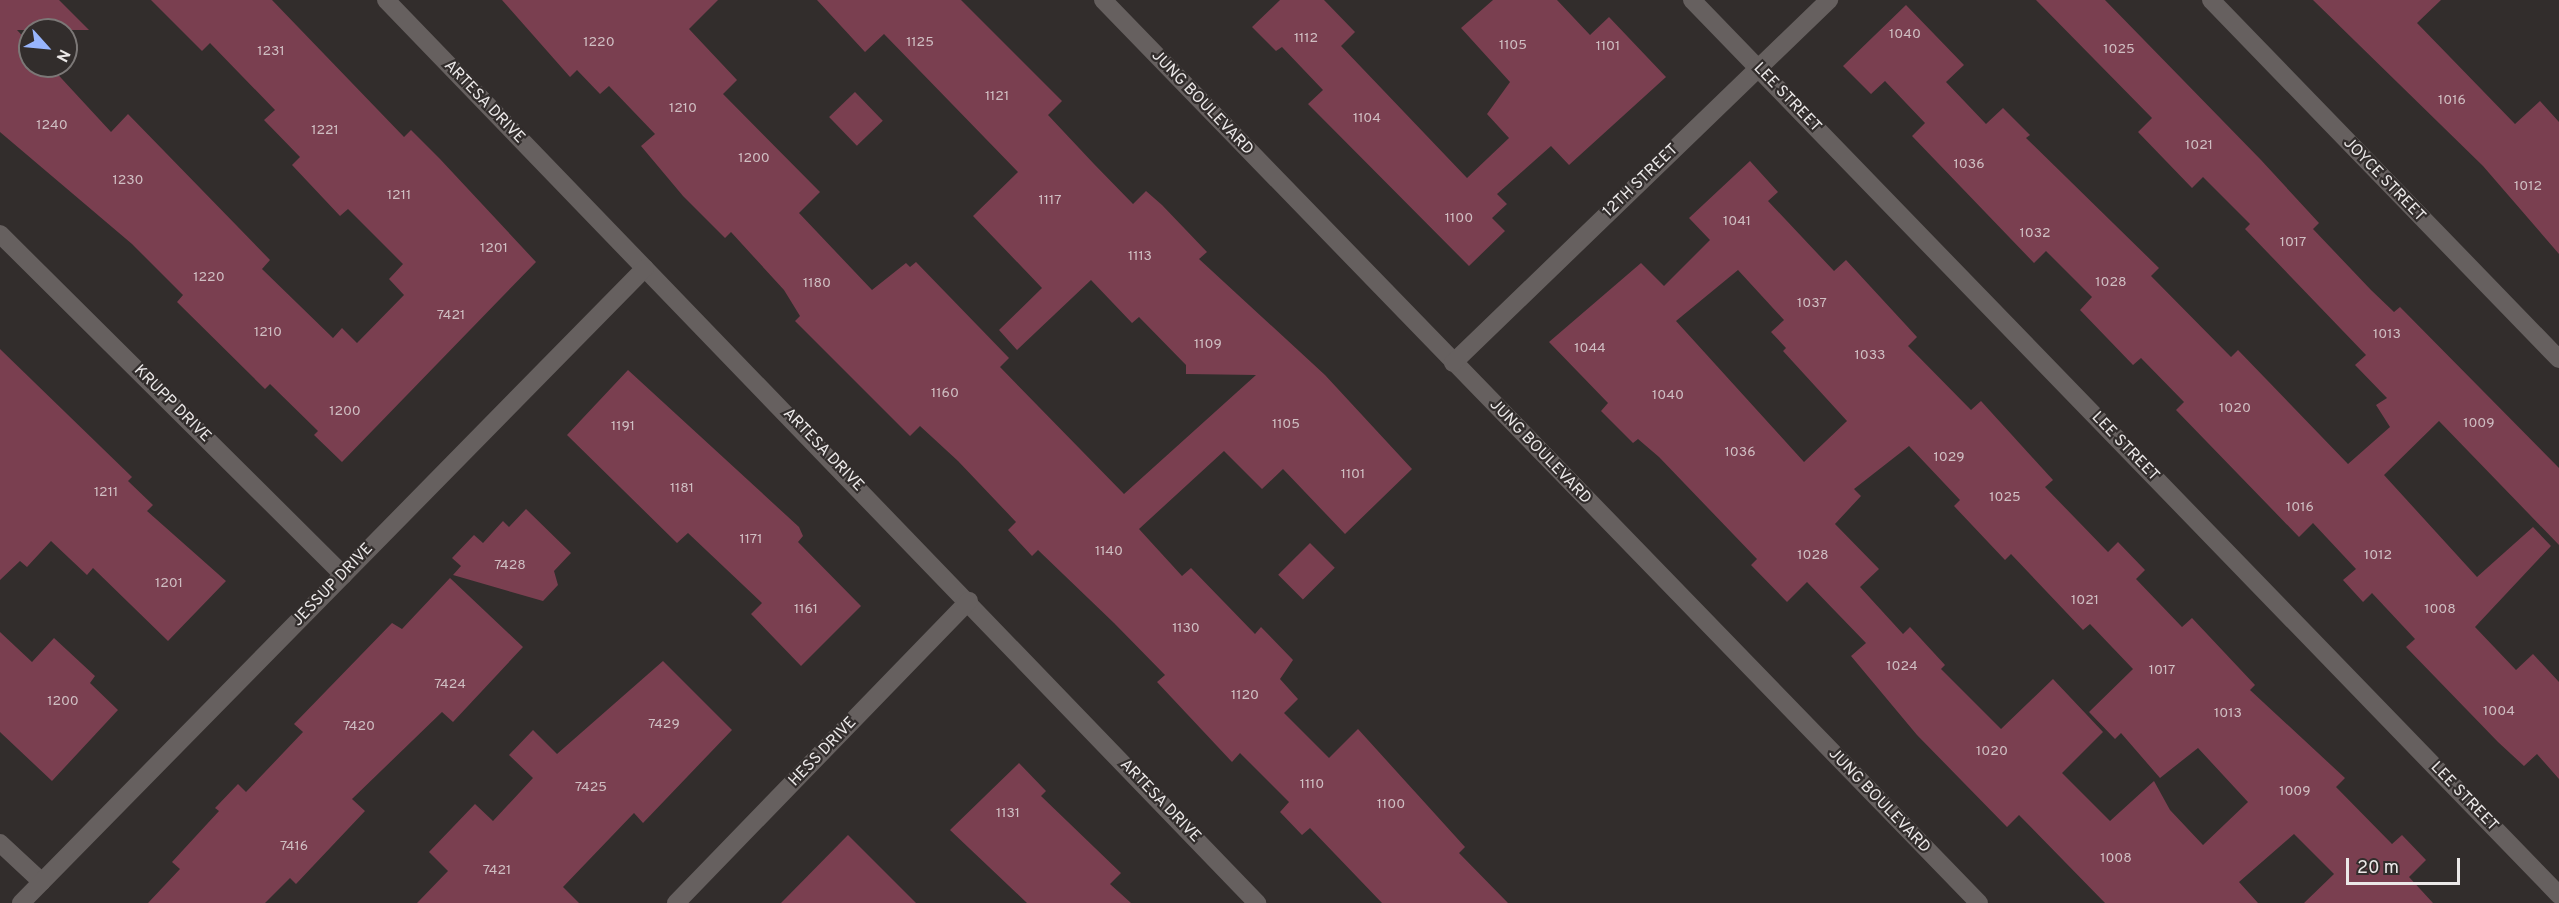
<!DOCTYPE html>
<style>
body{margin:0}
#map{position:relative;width:2559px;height:903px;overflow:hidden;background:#322d2c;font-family:Overpass,sans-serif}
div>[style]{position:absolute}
.building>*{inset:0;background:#7a3f50;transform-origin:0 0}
.street>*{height:18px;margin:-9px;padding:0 9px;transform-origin:9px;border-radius:9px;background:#66605f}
span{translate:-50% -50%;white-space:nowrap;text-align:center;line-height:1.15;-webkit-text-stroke:4.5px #322d2c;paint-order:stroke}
.number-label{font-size:14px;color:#cfbec2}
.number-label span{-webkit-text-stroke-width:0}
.street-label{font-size:16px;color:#ebe8e8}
.north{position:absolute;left:18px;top:18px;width:60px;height:60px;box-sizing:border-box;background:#322d2c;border:2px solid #7c7877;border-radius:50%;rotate:117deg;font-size:16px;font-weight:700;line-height:24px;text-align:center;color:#ebe8e8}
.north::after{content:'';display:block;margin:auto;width:21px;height:27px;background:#98b5fd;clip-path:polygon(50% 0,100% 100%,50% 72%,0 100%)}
.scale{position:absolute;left:2346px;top:858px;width:114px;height:27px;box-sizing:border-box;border:3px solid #ebe8e8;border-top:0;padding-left:8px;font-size:18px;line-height:21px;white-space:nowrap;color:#ebe8e8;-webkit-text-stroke:4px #322d2c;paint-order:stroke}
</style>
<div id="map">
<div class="building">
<i style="clip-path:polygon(0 0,59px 0,89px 30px,17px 30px,30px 44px,30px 66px,50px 66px,111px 132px,128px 114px,270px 260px,262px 269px,333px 338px,342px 328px,357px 343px,404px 295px,389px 279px,403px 264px,348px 209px,340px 216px,292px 165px,300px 157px,264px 120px,275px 110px,210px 43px,202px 51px,151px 0,272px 0,404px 137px,411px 130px,440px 159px,536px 262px,342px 462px,314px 435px,318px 431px,270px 384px,265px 389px,177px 302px,183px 295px,132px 244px,0 132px)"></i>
<i style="clip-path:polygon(502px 0,718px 0,689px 29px,737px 80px,723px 94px,820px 192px,799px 213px,872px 290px,906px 263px,910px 267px,916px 262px,1009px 358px,1000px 367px,1124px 494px,1256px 375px,1186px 374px,1186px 365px,1139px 317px,1132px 323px,1091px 280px,1017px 350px,999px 330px,1042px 288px,973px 216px,1018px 172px,884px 34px,865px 52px,817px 0,961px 0,1062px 101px,1048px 115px,1094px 164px,1133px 204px,1146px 191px,1162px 205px,1207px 252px,1199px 259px,1325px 375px,1412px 469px,1345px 534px,1283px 469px,1262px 489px,1224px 451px,1139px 529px,1182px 576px,1191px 568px,1255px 634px,1261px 627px,1293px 660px,1280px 679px,1298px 699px,1284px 713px,1329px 758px,1358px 729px,1465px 847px,1459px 853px,1508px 903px,1382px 903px,1310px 828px,1302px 835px,1280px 812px,1289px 802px,1240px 753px,1232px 762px,1157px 682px,1165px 675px,1114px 623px,1038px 550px,1032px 556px,1008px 530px,1016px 522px,958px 461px,920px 426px,910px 436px,795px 321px,800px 316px,784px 290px,731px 232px,725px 238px,683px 196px,641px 146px,655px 134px,609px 86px,600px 94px,577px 70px,570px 77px)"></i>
<i style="clip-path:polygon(1280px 0,1324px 0,1355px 32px,1341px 46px,1467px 178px,1509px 138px,1487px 114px,1510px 82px,1461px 28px,1493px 0,1557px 0,1590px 35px,1609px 17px,1666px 77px,1569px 165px,1551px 146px,1497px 194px,1507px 204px,1492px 218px,1505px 231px,1469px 266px,1308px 104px,1323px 90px,1282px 47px,1276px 51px,1252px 27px)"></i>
<i style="clip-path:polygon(2036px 0,2105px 0,2261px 160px,2319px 223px,2313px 229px,2371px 290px,2394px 312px,2400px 307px,2559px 468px,2559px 545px,2439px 421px,2384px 475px,2477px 577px,2533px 527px,2551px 546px,2475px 627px,2516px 670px,2533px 654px,2559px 682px,2559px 779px,2537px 754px,2524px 766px,2498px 742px,2406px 647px,2415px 639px,2372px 593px,2363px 602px,2343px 580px,2356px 569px,2313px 523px,2299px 537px,2176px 410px,2184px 402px,2141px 358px,2133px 365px,2080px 310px,2092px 297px,2046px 251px,2034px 263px,1912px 136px,1925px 123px,1885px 81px,1871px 94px,1843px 66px,1906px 5px,1964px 65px,1946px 82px,1986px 124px,2003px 108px,2030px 135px,2026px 138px,2159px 268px,2151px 276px,2231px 357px,2238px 350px,2348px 464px,2390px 427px,2376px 405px,2387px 398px,2355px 365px,2366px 355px,2245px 229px,2250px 224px,2203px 177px,2192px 188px,2138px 132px,2152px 118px)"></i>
<i style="clip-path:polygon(2313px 0,2441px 0,2417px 23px,2515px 124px,2540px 101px,2559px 122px,2559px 254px,2483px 166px)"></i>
<i style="left:855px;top:92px;width:40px;height:36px;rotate:46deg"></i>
<i style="clip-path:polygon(evenodd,1750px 161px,1778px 192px,1768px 201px,1834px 271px,1846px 260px,1917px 337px,1908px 346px,1971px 410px,1981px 401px,2053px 480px,2045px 487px,2108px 552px,2118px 542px,2145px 570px,2136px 579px,2182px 627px,2192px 618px,2255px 685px,2250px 690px,2345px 778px,2336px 787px,2392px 844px,2402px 835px,2426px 860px,2409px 877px,2433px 903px,2304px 903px,2334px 874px,2294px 834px,2239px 882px,2258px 903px,2105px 903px,2019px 815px,2007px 827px,1917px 735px,1851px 656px,1866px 643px,1807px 582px,1787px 602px,1751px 565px,1757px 559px,1659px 457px,1638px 439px,1633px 443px,1601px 411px,1608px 403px,1549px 342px,1641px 263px,1664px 286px,1710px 240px,1689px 218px,1750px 161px,1738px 270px,1784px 320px,1771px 332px,1786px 348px,1783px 351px,1847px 421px,1804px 462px,1676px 321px,1738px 270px,1750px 161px,1909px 446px,1960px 500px,1954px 506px,2005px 560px,2011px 554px,2083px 630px,2090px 624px,2133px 669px,2089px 712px,2115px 739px,2121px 733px,2160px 778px,2198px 748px,2248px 802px,2203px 845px,2170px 810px,2154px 781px,2110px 821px,2062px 773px,2103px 732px,2053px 679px,2001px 729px,1941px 669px,1945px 665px,1910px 627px,1903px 634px,1860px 587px,1879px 569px,1835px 524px,1861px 496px,1854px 489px,1909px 446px)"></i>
<i style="clip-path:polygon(0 349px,132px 477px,128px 481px,153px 505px,147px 511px,226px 581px,168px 641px,93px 568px,87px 575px,51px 541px,27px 567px,20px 561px,0 580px)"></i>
<i style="clip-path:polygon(628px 370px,799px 527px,803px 536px,798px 542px,861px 606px,801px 666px,751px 614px,762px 603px,688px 533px,677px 543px,567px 435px)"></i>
<i style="clip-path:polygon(526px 509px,571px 553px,554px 571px,558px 585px,543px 601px,453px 575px,461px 566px,452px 558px,474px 535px,483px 543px,503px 521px,509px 527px)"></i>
<i style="left:1310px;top:543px;width:35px;height:45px;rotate:45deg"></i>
<i style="clip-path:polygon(450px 578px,523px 647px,453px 722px,442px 712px,352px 799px,365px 811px,296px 884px,290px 878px,265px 903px,148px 903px,180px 869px,172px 862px,219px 811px,215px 808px,238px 784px,246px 792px,303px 732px,294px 724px,392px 623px,402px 629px)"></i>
<i style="clip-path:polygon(0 632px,32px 662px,54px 638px,95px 676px,90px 683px,118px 710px,52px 781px,0 732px)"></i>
<i style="clip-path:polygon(663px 661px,732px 730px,643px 823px,634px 813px,563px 887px,579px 903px,417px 903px,448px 871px,429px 852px,475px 804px,493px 821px,533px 778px,509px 755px,533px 730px,557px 754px)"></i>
<i style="clip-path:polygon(1019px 763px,1046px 791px,1041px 796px,1121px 873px,1110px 884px,1131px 903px,1027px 903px,950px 830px)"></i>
<i style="clip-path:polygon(848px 835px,916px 903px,781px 903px)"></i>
</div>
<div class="street">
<i style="left:386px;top:0;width:1255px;rotate:46.03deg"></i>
<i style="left:1103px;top:0;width:1258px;rotate:45.87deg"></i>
<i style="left:1692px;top:0;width:1246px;rotate:45.91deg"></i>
<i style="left:2211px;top:0;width:500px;rotate:45.9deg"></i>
<i style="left:0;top:234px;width:484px;rotate:44.8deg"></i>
<i style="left:1453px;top:363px;width:523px;rotate:-43.99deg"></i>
<i style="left:0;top:843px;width:57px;rotate:42.9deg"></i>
<i style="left:21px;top:903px;width:890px;rotate:-45.5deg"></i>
<i style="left:676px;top:903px;width:421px;rotate:-45.9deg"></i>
</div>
<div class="number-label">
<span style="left:1905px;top:35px">1040</span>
<span style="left:1306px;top:39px">1112</span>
<span style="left:599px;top:43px">1220</span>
<span style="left:920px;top:43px">1125</span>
<span style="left:1513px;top:46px">1105</span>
<span style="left:1608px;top:47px">1101</span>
<span style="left:2119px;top:50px">1025</span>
<span style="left:271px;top:52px">1231</span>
<span style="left:997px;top:97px">1121</span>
<span style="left:2452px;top:101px">1016</span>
<span style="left:683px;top:109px">1210</span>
<span style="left:1367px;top:119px">1104</span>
<span style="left:52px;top:126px">1240</span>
<span style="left:325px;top:131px">1221</span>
<span style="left:2199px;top:146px">1021</span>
<span style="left:754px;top:159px">1200</span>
<span style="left:1969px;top:165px">1036</span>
<span style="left:128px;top:181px">1230</span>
<span style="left:2528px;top:187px">1012</span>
<span style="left:399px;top:196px">1211</span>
<span style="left:1050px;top:201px">1117</span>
<span style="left:1459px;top:219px">1100</span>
<span style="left:1737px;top:222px">1041</span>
<span style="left:2035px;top:234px">1032</span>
<span style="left:2293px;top:243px">1017</span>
<span style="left:494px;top:249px">1201</span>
<span style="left:1140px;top:257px">1113</span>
<span style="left:209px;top:278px">1220</span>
<span style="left:2111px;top:283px">1028</span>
<span style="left:817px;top:284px">1180</span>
<span style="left:1812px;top:304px">1037</span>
<span style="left:451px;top:316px">7421</span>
<span style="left:268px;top:333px">1210</span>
<span style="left:2387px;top:335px">1013</span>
<span style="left:1208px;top:345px">1109</span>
<span style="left:1590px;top:349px">1044</span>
<span style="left:1870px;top:356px">1033</span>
<span style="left:945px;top:394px">1160</span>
<span style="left:1668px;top:396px">1040</span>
<span style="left:2235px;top:409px">1020</span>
<span style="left:345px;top:412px">1200</span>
<span style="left:2479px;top:424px">1009</span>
<span style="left:1286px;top:425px">1105</span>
<span style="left:623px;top:427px">1191</span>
<span style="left:1740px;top:453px">1036</span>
<span style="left:1949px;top:458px">1029</span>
<span style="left:1353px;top:475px">1101</span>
<span style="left:682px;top:489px">1181</span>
<span style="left:106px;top:493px">1211</span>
<span style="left:2005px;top:498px">1025</span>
<span style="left:2300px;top:508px">1016</span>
<span style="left:751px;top:540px">1171</span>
<span style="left:1109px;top:552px">1140</span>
<span style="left:1813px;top:556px">1028</span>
<span style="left:2378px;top:556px">1012</span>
<span style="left:510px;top:566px">7428</span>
<span style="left:169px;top:584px">1201</span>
<span style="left:2085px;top:601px">1021</span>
<span style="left:806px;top:610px">1161</span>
<span style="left:2440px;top:610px">1008</span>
<span style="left:1186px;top:629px">1130</span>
<span style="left:1902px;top:667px">1024</span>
<span style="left:2162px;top:671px">1017</span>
<span style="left:450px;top:685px">7424</span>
<span style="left:1245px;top:696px">1120</span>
<span style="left:63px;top:702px">1200</span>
<span style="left:2499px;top:712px">1004</span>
<span style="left:2228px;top:714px">1013</span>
<span style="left:664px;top:725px">7429</span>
<span style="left:359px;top:727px">7420</span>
<span style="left:1992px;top:752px">1020</span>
<span style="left:1312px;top:785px">1110</span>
<span style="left:591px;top:788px">7425</span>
<span style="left:2295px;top:792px">1009</span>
<span style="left:1391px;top:805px">1100</span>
<span style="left:1008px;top:814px">1131</span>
<span style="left:294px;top:847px">7416</span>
<span style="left:2116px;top:859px">1008</span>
<span style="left:497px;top:871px">7421</span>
</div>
<div class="street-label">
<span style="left:1787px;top:98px;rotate:46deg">LEE STREET</span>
<span style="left:484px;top:102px;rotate:46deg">ARTESA DRIVE</span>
<span style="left:1202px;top:103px;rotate:46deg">JUNG BOULEVARD</span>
<span style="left:2384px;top:180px;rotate:46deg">JOYCE STREET</span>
<span style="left:1641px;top:181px;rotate:-44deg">12TH STREET</span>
<span style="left:172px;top:404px;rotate:45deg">KRUPP DRIVE</span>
<span style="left:2125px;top:447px;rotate:46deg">LEE STREET</span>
<span style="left:823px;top:450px;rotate:46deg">ARTESA DRIVE</span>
<span style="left:1540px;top:452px;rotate:46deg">JUNG BOULEVARD</span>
<span style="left:333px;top:585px;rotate:-46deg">JESSUP DRIVE</span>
<span style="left:823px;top:752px;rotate:-46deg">HESS DRIVE</span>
<span style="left:2464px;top:797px;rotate:46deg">LEE STREET</span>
<span style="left:1160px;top:801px;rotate:46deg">ARTESA DRIVE</span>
<span style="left:1879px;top:801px;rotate:46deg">JUNG BOULEVARD</span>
</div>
<div class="north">N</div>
<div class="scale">20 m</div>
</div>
